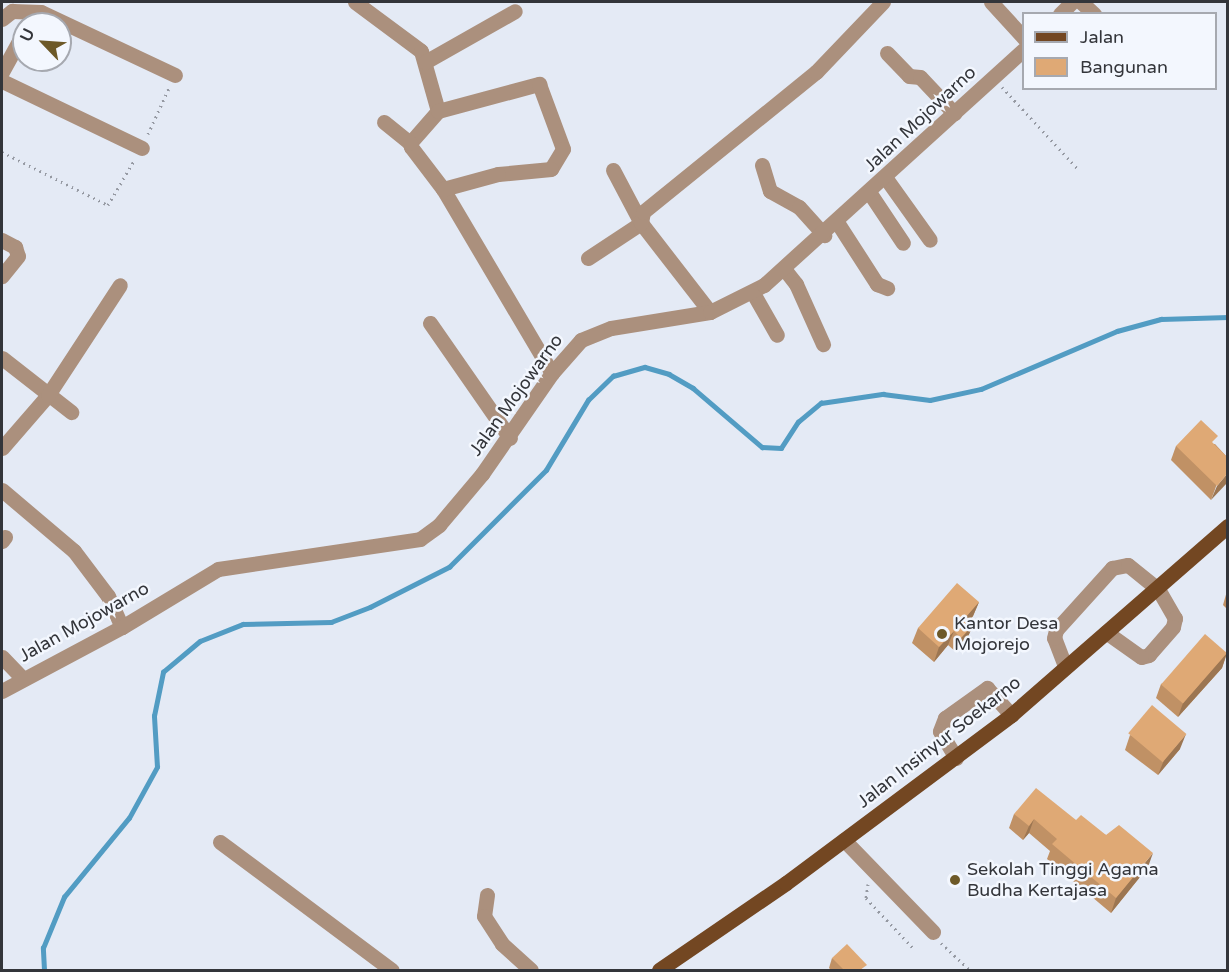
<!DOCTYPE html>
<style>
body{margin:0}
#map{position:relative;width:1229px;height:972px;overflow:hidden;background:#e4eaf5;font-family:"Varela Round",sans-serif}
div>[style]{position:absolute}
.stream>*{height:4.5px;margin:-2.25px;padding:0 2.25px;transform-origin:2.25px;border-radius:2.25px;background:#529cc3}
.path>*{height:3px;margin-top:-1.5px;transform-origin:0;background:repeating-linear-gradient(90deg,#9599a2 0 1.5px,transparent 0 6px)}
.minor>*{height:15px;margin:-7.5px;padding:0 7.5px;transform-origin:7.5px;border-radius:7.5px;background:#ab907d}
.major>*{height:15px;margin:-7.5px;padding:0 7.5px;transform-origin:7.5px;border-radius:7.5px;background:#734722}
.wall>*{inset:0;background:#c09165}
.shaded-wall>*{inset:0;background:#9c7652}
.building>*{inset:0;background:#dfa975;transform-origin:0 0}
.dots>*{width:16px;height:16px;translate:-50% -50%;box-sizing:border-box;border:3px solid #f3f7fe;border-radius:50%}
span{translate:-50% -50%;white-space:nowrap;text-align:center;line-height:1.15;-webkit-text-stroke:5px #f3f7fe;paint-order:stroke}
.street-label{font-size:18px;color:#33353a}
.poi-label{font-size:18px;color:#33353a}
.left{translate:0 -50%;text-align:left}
.frame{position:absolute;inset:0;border:3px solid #33353a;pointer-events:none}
.legend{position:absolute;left:1022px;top:12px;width:195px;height:78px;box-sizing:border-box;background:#f3f7fe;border:2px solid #a6a9b0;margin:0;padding:8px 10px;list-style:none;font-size:18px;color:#33353a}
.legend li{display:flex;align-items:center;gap:12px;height:30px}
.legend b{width:30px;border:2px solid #a6a9b0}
.north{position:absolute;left:12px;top:12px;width:60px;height:60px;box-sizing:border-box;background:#f3f7fe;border:2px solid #a6a9b0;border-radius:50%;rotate:295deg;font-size:16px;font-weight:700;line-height:24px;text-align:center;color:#33353a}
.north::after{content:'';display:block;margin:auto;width:21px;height:27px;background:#6d5928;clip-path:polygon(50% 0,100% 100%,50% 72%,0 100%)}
</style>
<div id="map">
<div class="stream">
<i style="left:44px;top:970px;width:22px;rotate:-93deg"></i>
<i style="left:43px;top:948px;width:55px;rotate:-67.6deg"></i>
<i style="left:64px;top:897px;width:102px;rotate:-50.6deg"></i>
<i style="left:129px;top:818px;width:58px;rotate:-61.2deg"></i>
<i style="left:157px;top:767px;width:51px;rotate:-93.4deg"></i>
<i style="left:154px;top:716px;width:45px;rotate:-78.4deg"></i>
<i style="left:163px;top:672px;width:48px;rotate:-40deg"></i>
<i style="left:200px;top:641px;width:46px;rotate:-21.6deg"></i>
<i style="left:243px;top:624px;width:88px;rotate:-1.3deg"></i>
<i style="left:331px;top:622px;width:42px;rotate:-21deg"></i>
<i style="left:370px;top:607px;width:89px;rotate:-26.9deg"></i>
<i style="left:449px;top:567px;width:137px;rotate:-45deg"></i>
<i style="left:546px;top:470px;width:82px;rotate:-59deg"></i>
<i style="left:588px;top:400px;width:35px;rotate:-44deg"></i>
<i style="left:613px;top:376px;width:33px;rotate:-16deg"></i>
<i style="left:645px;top:367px;width:25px;rotate:16deg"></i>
<i style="left:669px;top:374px;width:28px;rotate:30deg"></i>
<i style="left:693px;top:388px;width:91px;rotate:40.5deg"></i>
<i style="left:762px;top:447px;width:19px;rotate:3deg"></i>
<i style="left:781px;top:448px;width:31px;rotate:-57deg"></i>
<i style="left:798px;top:422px;width:30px;rotate:-40deg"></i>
<i style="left:821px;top:403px;width:63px;rotate:-8.3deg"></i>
<i style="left:883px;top:394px;width:47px;rotate:7.3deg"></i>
<i style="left:930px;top:400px;width:52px;rotate:-12.2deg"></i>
<i style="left:981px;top:389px;width:148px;rotate:-23.1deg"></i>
<i style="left:1117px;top:331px;width:46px;rotate:-15.3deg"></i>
<i style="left:1161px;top:319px;width:67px;rotate:-1.7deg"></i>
</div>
<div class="path">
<i style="left:1002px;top:87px;width:110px;rotate:47.2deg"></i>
<i style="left:148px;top:134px;width:51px;rotate:-65.5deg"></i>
<i style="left:2px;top:152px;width:119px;rotate:26.6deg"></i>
<i style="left:108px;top:205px;width:53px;rotate:-59.6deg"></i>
<i style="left:868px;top:884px;width:14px;rotate:98deg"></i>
<i style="left:866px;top:898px;width:70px;rotate:46.7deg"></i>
<i style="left:941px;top:943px;width:40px;rotate:43deg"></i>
</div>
<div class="minor">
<i style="left:355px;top:2px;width:82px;rotate:36.6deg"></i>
<i style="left:421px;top:51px;width:62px;rotate:74.2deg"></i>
<i style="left:438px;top:111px;width:43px;rotate:131.2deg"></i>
<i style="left:410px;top:143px;width:4px;rotate:76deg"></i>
<i style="left:411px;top:147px;width:53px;rotate:52.7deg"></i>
<i style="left:443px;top:189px;width:214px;rotate:59.4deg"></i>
<i style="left:991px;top:2px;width:49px;rotate:47.5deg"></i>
<i style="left:1081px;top:2px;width:18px;rotate:43deg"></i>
<i style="left:1060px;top:14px;width:17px;rotate:-45deg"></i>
<i style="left:2px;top:19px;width:13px;rotate:-39deg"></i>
<i style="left:12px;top:11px;width:29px;rotate:2deg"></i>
<i style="left:41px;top:12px;width:148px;rotate:25.2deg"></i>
<i style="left:887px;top:53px;width:32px;rotate:46deg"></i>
<i style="left:909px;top:76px;width:11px;rotate:5deg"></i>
<i style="left:920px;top:77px;width:50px;rotate:46.6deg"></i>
<i style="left:425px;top:62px;width:103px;rotate:-29.5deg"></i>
<i style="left:2px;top:72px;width:46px;rotate:-61.2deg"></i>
<i style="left:2px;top:81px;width:155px;rotate:25.6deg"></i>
<i style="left:438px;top:111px;width:105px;rotate:-15deg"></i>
<i style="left:539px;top:84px;width:69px;rotate:69.7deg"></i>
<i style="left:563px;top:149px;width:23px;rotate:121deg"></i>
<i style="left:551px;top:169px;width:53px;rotate:174.6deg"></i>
<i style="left:498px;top:174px;width:57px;rotate:164.7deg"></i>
<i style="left:384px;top:122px;width:33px;rotate:39deg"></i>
<i style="left:762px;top:165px;width:27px;rotate:73deg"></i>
<i style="left:770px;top:191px;width:33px;rotate:29deg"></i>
<i style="left:799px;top:207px;width:38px;rotate:48deg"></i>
<i style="left:885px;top:177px;width:77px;rotate:54.5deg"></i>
<i style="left:869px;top:192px;width:61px;rotate:56.3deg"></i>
<i style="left:837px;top:222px;width:74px;rotate:57.2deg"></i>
<i style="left:877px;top:284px;width:11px;rotate:22deg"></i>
<i style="left:2px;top:240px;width:15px;rotate:28deg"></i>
<i style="left:15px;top:247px;width:9px;rotate:72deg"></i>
<i style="left:18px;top:256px;width:26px;rotate:129deg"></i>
<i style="left:588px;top:258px;width:64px;rotate:-33.4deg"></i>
<i style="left:641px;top:223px;width:60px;rotate:-117.8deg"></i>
<i style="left:785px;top:270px;width:18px;rotate:52deg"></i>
<i style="left:796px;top:284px;width:66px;rotate:65.8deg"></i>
<i style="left:753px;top:293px;width:48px;rotate:60.3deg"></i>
<i style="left:710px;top:312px;width:113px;rotate:-127.8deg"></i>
<i style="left:641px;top:223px;width:11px;rotate:-80deg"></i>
<i style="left:643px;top:212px;width:223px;rotate:-39deg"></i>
<i style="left:816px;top:72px;width:97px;rotate:-46.3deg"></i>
<i style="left:430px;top:323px;width:140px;rotate:55.2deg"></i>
<i style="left:2px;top:358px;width:88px;rotate:38deg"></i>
<i style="left:2px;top:448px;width:70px;rotate:-49deg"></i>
<i style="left:48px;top:395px;width:131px;rotate:-56.8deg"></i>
<i style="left:2px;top:490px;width:94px;rotate:40.3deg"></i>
<i style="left:74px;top:551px;width:56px;rotate:52.9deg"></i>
<i style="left:108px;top:596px;width:34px;rotate:66deg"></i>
<i style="left:2px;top:541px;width:5px;rotate:-53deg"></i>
<i style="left:2px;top:657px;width:29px;rotate:46deg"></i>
<i style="left:1065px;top:666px;width:30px;rotate:-111deg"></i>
<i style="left:1054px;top:638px;width:8px;rotate:-76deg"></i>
<i style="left:1056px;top:630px;width:84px;rotate:-47.9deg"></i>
<i style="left:1112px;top:568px;width:16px;rotate:-11deg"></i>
<i style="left:1128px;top:565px;width:38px;rotate:39deg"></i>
<i style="left:1158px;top:589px;width:34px;rotate:60deg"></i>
<i style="left:1175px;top:618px;width:9px;rotate:103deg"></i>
<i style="left:1173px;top:627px;width:37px;rotate:131deg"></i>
<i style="left:1149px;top:655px;width:8px;rotate:166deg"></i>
<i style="left:1141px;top:657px;width:43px;rotate:-144.5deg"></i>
<i style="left:2px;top:691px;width:136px;rotate:-28.1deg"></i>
<i style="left:122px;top:627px;width:112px;rotate:-31.1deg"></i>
<i style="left:218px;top:569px;width:204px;rotate:-8.4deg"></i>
<i style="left:420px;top:539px;width:24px;rotate:-36deg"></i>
<i style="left:439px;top:525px;width:67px;rotate:-49.9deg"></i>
<i style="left:482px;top:474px;width:123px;rotate:-55.3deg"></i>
<i style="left:552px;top:373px;width:44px;rotate:-48.7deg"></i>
<i style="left:581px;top:340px;width:32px;rotate:-22deg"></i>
<i style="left:611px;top:328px;width:100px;rotate:-9.2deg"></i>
<i style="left:710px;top:312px;width:60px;rotate:-26.6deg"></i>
<i style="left:764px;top:285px;width:351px;rotate:-42.2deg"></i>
<i style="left:956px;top:758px;width:31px;rotate:-121deg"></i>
<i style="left:940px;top:731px;width:14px;rotate:-69deg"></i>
<i style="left:945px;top:718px;width:52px;rotate:-35.5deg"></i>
<i style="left:987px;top:688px;width:36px;rotate:48deg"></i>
<i style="left:844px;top:840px;width:128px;rotate:45.9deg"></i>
<i style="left:220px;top:842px;width:214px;rotate:36.7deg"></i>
<i style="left:487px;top:895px;width:21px;rotate:98deg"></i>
<i style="left:484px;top:916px;width:33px;rotate:57deg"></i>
<i style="left:502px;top:944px;width:39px;rotate:42deg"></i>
</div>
<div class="major">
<i style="left:659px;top:970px;width:154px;rotate:-34.4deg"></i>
<i style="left:786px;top:883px;width:281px;rotate:-36.7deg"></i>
<i style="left:1011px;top:715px;width:288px;rotate:-41.1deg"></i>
</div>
<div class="wall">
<i style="clip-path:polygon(1215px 444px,1227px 457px,1211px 500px,1171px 460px,1176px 446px)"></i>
<i style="clip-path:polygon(1227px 591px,1227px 609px,1223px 605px)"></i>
<i style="clip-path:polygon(979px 602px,973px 616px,969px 622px,973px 625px,967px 639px,956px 652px,948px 645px,934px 662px,912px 643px,918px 628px)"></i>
<i style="clip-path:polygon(1227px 653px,1222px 668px,1178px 717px,1156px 698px,1161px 684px)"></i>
<i style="clip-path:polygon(1130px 735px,1180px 749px,1158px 775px,1125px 750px)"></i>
<i style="clip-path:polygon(1014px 814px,1076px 820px,1106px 835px,1148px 867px,1111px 913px,1047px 859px,1050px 851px,1029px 833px,1023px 840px,1009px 828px)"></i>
<i style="clip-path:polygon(832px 958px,865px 970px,831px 970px,829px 968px)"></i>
</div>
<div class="shaded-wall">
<i style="clip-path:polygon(1227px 474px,1227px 483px,1211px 500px,1217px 486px)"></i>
<i style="clip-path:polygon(979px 602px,973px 616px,960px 632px,965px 618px)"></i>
<i style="clip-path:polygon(973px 625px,967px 639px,956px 652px,961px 638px)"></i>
<i style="clip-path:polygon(954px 631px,948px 645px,934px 662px,939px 647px)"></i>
<i style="clip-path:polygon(1227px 653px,1222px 668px,1178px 717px,1183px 703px)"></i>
<i style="clip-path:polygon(1186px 734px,1180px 749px,1158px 775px,1164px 760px)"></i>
<i style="clip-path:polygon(1034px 819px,1029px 833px,1023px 840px,1029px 826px)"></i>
<i style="clip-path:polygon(1153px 853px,1148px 867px,1111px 913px,1116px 898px)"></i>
</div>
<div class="building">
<i style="clip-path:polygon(1201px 420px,1218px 436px,1212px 442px,1227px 457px,1227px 474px,1217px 486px,1176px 446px)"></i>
<i style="clip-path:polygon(957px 583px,979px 602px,965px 618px,973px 625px,961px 638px,954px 631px,939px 647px,918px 628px)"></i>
<i style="left:1205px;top:634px;width:29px;height:67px;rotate:41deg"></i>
<i style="left:1152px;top:705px;width:45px;height:37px;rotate:40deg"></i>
<i style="clip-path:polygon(1036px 788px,1076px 820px,1081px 815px,1106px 835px,1119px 825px,1153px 853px,1116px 898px,1052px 844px,1057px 839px,1034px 819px,1029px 826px,1014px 814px)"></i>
<i style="clip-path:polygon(847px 944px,867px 965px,860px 970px,844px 970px,832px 958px)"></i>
</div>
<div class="dots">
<i style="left:942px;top:634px;background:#6d5928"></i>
<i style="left:955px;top:880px;background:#6d5928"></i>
</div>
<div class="street-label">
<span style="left:920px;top:119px;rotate:-43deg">Jalan Mojowarno</span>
<span style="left:516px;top:395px;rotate:-54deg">Jalan Mojowarno</span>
<span style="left:84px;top:622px;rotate:-29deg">Jalan Mojowarno</span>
<span style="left:939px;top:742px;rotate:-38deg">Jalan Insinyur Soekarno</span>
</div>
<div class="poi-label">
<span class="left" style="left:954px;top:634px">Kantor Desa<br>Mojorejo</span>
<span class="left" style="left:967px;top:880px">Sekolah Tinggi Agama<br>Budha Kertajasa</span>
</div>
<div class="frame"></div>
<ul class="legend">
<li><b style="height:8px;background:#734722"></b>Jalan</li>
<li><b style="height:16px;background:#dfa975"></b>Bangunan</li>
</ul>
<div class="north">U</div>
</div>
